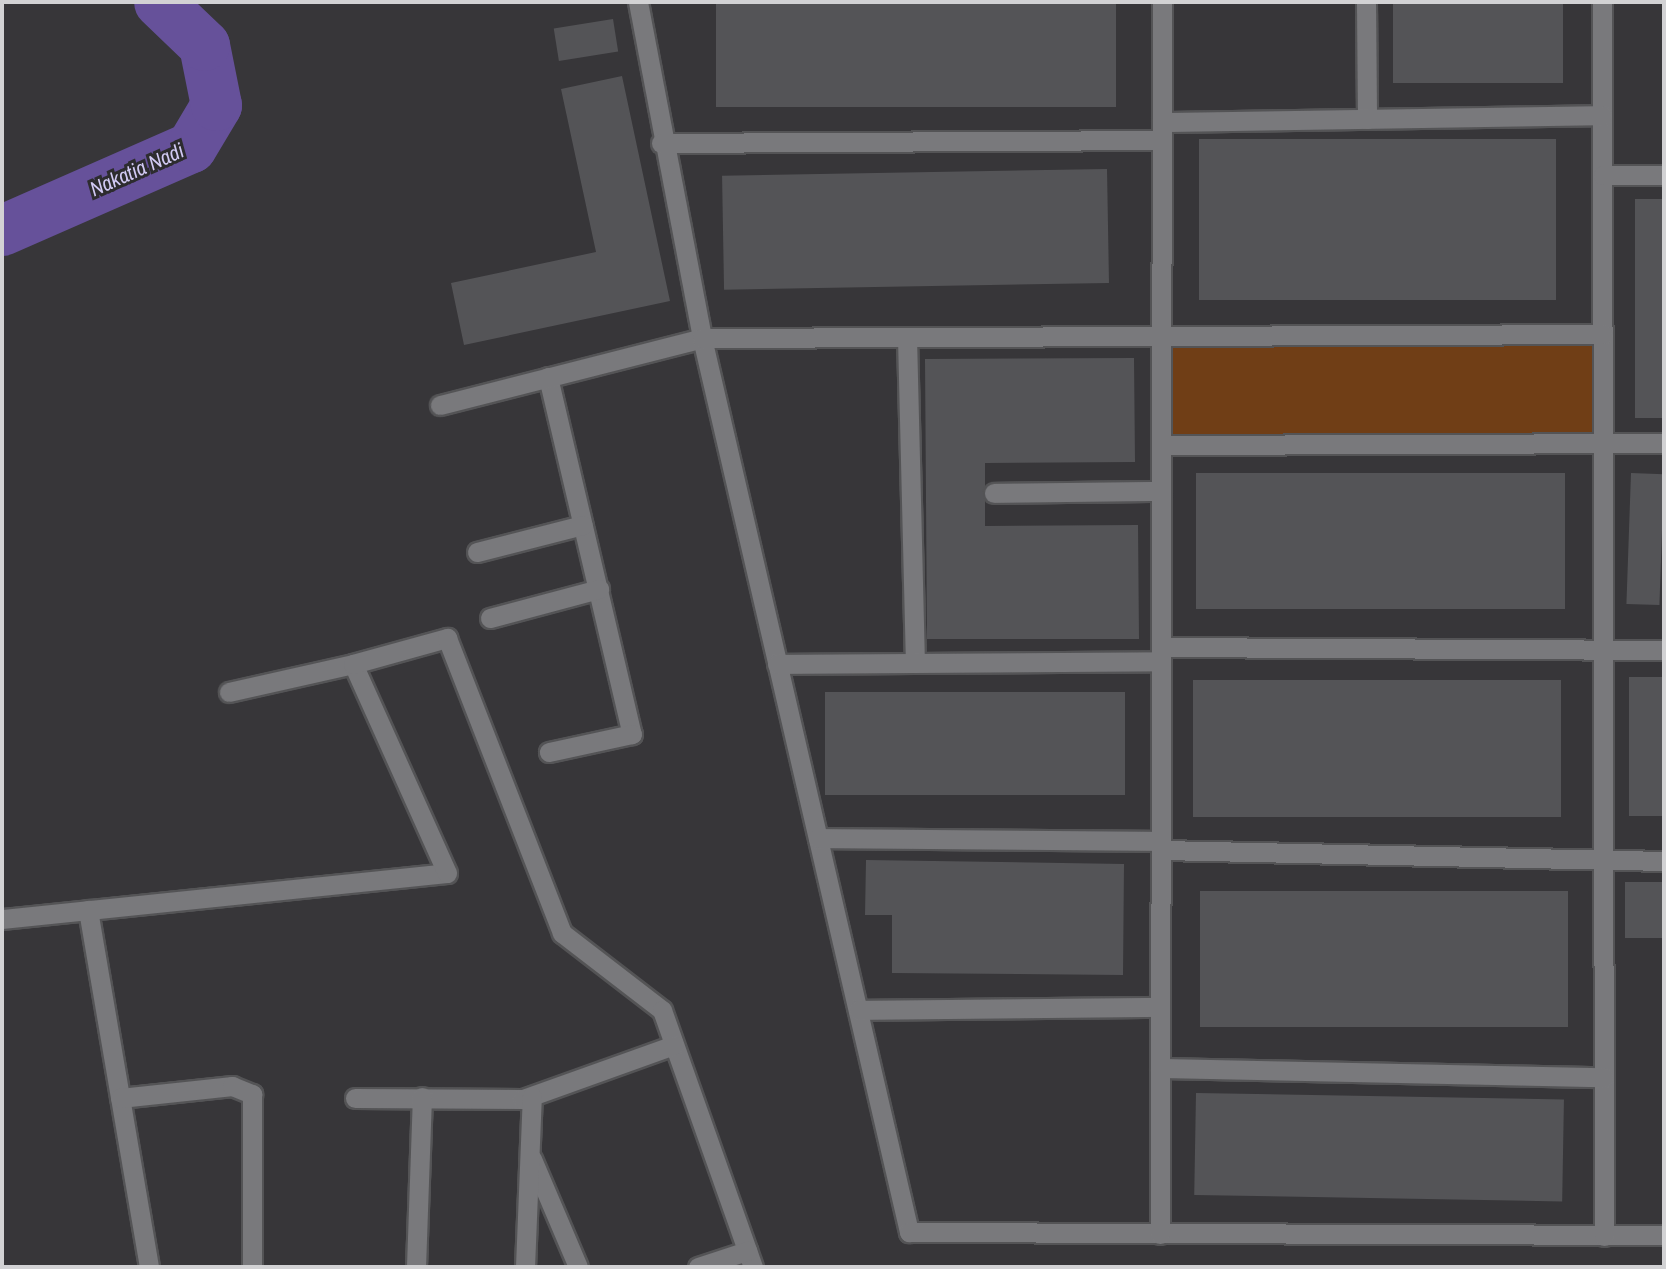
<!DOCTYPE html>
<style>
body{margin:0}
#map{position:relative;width:1666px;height:1269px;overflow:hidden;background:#373639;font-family:"Archivo Narrow",sans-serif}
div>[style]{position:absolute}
.green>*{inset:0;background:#703e16;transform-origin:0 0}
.river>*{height:51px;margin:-25.5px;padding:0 25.5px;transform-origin:25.5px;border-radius:25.5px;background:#66519a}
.building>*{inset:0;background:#545457;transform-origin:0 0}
.roads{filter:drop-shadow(2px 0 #545456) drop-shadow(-2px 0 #545456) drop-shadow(0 2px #545456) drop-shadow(0 -2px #545456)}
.minor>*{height:19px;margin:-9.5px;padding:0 9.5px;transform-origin:9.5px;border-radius:9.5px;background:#79797c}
span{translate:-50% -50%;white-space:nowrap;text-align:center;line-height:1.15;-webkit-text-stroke:6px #2d2c2f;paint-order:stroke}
.water-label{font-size:21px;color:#d2caf4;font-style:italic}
.frame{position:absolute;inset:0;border:4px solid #d2d2d4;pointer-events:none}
</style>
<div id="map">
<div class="green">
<i style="left:1603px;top:334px;width:108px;height:441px;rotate:90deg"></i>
</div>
<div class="river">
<i style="left:2px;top:230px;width:206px;rotate:-23.7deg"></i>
<i style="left:191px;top:147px;width:49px;rotate:-59.2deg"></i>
<i style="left:216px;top:105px;width:61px;rotate:-101.3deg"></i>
<i style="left:204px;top:45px;width:62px;rotate:-136.3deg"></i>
</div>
<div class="building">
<i style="left:716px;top:2px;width:400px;height:105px"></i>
<i style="left:1393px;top:2px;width:170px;height:81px"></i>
<i style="left:613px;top:19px;width:33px;height:60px;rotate:81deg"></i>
<i style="clip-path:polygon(622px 76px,670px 301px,464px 345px,451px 283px,596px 252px,561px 89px)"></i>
<i style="left:1199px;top:139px;width:357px;height:161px"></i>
<i style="left:1107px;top:169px;width:114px;height:385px;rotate:89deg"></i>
<i style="left:1635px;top:199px;width:29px;height:219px"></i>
<i style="clip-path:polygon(1134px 358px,1135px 462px,985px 463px,985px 526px,1138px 525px,1139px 639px,927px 639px,925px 359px)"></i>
<i style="left:1565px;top:473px;width:136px;height:369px;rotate:90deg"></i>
<i style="left:1631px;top:473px;width:33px;height:131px;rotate:2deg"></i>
<i style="left:1664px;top:677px;width:139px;height:35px;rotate:90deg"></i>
<i style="left:1561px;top:680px;width:137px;height:368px;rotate:90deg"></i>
<i style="left:825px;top:692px;width:300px;height:103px"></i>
<i style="clip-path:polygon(866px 860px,1124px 864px,1123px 975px,892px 973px,892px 915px,865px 915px)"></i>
<i style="left:1664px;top:882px;width:56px;height:39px;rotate:90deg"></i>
<i style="left:1568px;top:891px;width:136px;height:368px;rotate:90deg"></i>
<i style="left:1196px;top:1093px;width:368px;height:102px;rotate:1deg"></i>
</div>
<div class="roads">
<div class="minor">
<i style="left:638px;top:2px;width:342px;rotate:79.2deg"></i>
<i style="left:702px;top:338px;width:918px;rotate:76.96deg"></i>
<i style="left:909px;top:1232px;width:755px;rotate:0.23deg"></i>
<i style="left:1366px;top:2px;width:117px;rotate:89.5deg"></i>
<i style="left:1602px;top:2px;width:1234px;rotate:89.91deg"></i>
<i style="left:1162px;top:122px;width:440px;rotate:-0.9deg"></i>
<i style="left:661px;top:143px;width:501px;rotate:-0.34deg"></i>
<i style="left:1603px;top:175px;width:61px"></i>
<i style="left:907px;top:337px;width:326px;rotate:88.6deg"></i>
<i style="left:548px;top:377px;width:367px;rotate:76.8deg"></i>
<i style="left:632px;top:734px;width:85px;rotate:167.8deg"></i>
<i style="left:440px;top:405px;width:270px;rotate:-14.3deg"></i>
<i style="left:702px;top:338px;width:901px;rotate:-0.25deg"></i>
<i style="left:1161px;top:445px;width:503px;rotate:-0.23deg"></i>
<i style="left:994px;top:493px;width:167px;rotate:-0.7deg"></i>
<i style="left:477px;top:552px;width:109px;rotate:-14.3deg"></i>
<i style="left:490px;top:618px;width:113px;rotate:-14.9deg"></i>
<i style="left:1161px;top:647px;width:503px;rotate:0.34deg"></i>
<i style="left:777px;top:664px;width:384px;rotate:-0.4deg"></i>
<i style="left:229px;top:692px;width:127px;rotate:-12.7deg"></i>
<i style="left:818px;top:838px;width:342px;rotate:0.5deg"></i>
<i style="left:1161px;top:850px;width:503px;rotate:1.25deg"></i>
<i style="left:88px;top:910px;width:362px;rotate:80.3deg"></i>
<i style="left:2px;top:919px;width:447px;rotate:-5.9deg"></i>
<i style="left:447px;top:873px;width:229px;rotate:-114.2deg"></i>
<i style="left:353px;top:664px;width:98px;rotate:-15.5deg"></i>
<i style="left:447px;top:638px;width:317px;rotate:68.7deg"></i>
<i style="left:562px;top:933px;width:126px;rotate:37.6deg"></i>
<i style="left:662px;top:1010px;width:273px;rotate:70.5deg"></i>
<i style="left:858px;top:1010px;width:302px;rotate:-0.6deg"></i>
<i style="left:1160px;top:1068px;width:444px;rotate:1.2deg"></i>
<i style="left:120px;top:1098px;width:113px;rotate:-6.1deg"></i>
<i style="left:232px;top:1086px;width:22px;rotate:22deg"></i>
<i style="left:252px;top:1094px;width:173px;rotate:90deg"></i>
<i style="left:355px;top:1098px;width:168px;rotate:0.3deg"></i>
<i style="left:523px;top:1099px;width:160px;rotate:-19.7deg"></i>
<i style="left:532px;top:1159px;width:117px;rotate:66.9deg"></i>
<i style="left:1160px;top:1234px;width:1232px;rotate:-89.91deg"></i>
<i style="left:416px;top:1267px;width:170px;rotate:-88deg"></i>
<i style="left:525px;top:1267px;width:171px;rotate:-87.7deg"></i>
<i style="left:698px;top:1267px;width:52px;rotate:-18.1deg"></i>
</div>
</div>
<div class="water-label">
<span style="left:137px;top:170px;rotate:-24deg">Nakatia Nadi</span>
</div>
<div class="frame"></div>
</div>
